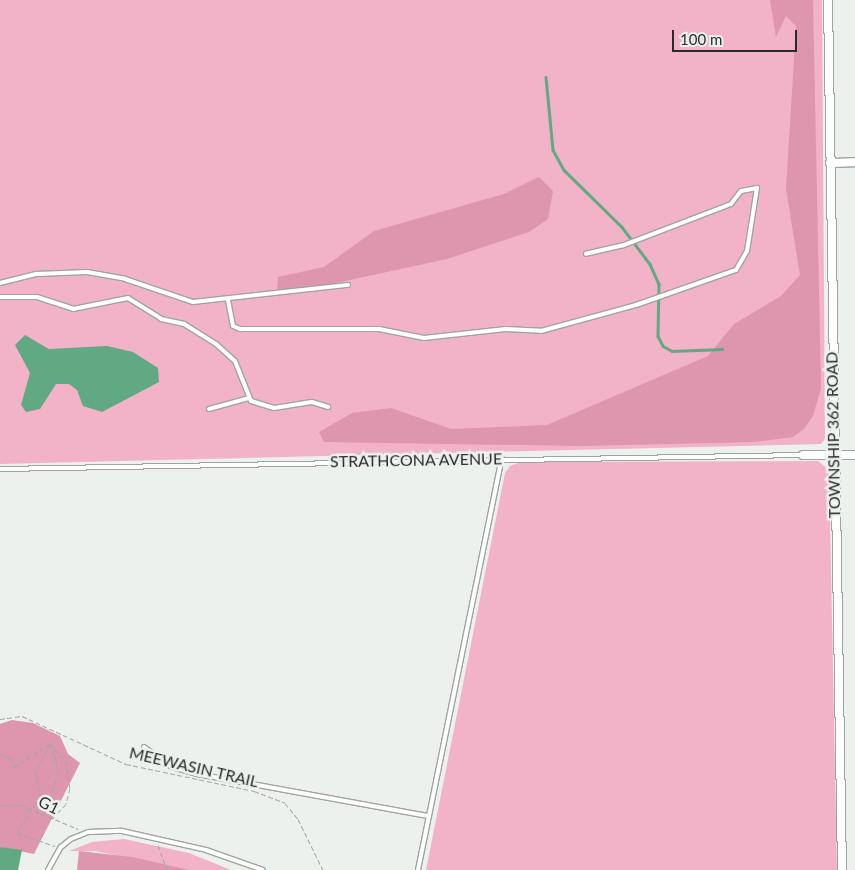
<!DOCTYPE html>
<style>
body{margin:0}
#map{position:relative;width:855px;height:870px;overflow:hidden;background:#ecf1ee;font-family:Lato,sans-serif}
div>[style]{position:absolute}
.green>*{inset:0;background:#f2b2c7}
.forest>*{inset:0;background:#de95ae}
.water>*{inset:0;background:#61a982}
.stream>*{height:2.5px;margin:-1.25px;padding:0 1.25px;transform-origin:1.25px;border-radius:1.25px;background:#61a982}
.path>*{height:1px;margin-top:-0.5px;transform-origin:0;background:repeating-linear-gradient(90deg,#a4a8a6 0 5px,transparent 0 7.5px)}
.roads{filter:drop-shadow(1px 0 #a0a4a1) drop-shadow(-1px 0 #a0a4a1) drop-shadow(0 1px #a0a4a1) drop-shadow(0 -1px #a0a4a1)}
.service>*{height:4px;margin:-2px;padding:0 2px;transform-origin:2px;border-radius:2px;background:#fff}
.minor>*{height:8px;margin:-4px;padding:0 4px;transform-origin:4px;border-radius:4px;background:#fff}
span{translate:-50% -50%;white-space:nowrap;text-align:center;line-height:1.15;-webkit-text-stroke:5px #ecf1ee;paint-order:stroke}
.street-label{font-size:16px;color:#2a2c2b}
.scale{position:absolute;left:672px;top:30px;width:125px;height:22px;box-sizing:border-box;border:2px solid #2a2c2b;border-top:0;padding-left:6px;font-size:15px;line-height:18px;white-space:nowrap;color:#2a2c2b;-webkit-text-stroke:4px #ecf1ee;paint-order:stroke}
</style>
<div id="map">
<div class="green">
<i style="clip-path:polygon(0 0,822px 0,825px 439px,821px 444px,0 464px)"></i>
<i style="clip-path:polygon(818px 461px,829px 470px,837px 870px,426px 870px,505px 473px,510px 466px,521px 462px)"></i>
<i style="clip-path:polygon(124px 839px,189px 853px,231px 870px,190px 870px,95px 851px,69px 851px,92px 842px)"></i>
</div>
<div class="forest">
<i style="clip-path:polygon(770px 0,813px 0,821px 388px,813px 416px,804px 429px,793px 437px,753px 442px,581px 446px,324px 442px,319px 432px,352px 413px,391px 408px,451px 429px,547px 425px,708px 356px,734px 324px,781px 296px,800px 275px,786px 189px,796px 26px,786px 16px,776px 37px)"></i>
<i style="clip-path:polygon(539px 177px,553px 191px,548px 219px,529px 232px,447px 259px,322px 286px,277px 291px,278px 277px,324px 267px,374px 231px,504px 194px)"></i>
<i style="clip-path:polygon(12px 720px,33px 723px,60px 736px,68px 754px,80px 763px,34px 854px,0 847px,0 724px)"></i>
<i style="clip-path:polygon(79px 851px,132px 857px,190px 870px,77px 870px)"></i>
</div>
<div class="water">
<i style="clip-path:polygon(25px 335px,49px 349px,107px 346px,133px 352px,158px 368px,159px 382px,102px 412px,83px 406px,77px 390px,69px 384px,56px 384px,40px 409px,26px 412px,21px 405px,30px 373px,15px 345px)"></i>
<i style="clip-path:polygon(0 847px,22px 850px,18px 870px,0 870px)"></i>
</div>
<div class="stream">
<i style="left:546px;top:77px;width:73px;rotate:84.5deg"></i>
<i style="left:553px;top:150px;width:23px;rotate:61deg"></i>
<i style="left:564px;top:170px;width:81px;rotate:44.5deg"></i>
<i style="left:622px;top:227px;width:46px;rotate:52.9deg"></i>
<i style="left:650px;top:264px;width:22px;rotate:66deg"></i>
<i style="left:659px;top:284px;width:52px;rotate:91.1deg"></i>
<i style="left:658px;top:336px;width:11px;rotate:63deg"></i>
<i style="left:663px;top:346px;width:10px;rotate:29deg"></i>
<i style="left:672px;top:351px;width:50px;rotate:-2.3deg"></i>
</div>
<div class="path">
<i style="left:0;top:719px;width:22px;rotate:-8deg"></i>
<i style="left:22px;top:716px;width:115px;rotate:24.8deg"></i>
<i style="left:126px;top:764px;width:131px;rotate:11.9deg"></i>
<i style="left:254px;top:791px;width:33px;rotate:21deg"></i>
<i style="left:285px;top:803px;width:21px;rotate:51deg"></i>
<i style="left:298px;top:819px;width:57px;rotate:63.9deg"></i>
<i style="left:50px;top:744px;width:31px;rotate:117deg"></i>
<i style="left:36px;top:772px;width:24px;rotate:81deg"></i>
<i style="left:40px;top:796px;width:44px;rotate:121.9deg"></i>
<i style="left:17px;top:833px;width:40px;rotate:18.9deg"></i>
<i style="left:50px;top:744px;width:23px;rotate:47deg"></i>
<i style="left:66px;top:761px;width:27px;rotate:82deg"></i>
<i style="left:70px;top:788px;width:16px;rotate:104deg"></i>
<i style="left:66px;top:804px;width:22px;rotate:133deg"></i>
<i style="left:52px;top:744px;width:19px;rotate:84deg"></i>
<i style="left:0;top:754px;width:10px;rotate:17deg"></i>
<i style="left:10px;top:757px;width:11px;rotate:68deg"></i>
<i style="left:14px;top:767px;width:43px;rotate:-32.6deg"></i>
<i style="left:0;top:805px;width:21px"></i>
<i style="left:21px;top:805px;width:62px;rotate:22.8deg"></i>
<i style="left:53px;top:815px;width:25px;rotate:-92deg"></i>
<i style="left:52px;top:790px;width:17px;rotate:-69deg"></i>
<i style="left:58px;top:774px;width:25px;rotate:-99deg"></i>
<i style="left:158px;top:845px;width:27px;rotate:70deg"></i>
</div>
<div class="roads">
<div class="service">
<i style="left:0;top:283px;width:38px;rotate:-14deg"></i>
<i style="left:37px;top:274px;width:50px;rotate:-2.3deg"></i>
<i style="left:87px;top:272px;width:39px;rotate:10deg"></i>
<i style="left:125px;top:279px;width:72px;rotate:18.7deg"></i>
<i style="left:193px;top:302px;width:156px;rotate:-6.3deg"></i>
<i style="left:0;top:297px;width:37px"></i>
<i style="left:37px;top:297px;width:38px;rotate:18deg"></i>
<i style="left:73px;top:309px;width:56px;rotate:-11.3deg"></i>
<i style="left:128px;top:298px;width:39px;rotate:32deg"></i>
<i style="left:161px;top:319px;width:24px;rotate:12deg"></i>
<i style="left:184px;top:324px;width:38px;rotate:32deg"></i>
<i style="left:216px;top:344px;width:25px;rotate:42deg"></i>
<i style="left:235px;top:361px;width:43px;rotate:68.2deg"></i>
<i style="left:251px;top:401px;width:24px;rotate:17deg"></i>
<i style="left:274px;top:408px;width:38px;rotate:-9deg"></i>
<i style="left:312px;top:402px;width:17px;rotate:17deg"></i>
<i style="left:228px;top:300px;width:26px;rotate:79deg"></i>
<i style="left:233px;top:326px;width:8px;rotate:23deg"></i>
<i style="left:240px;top:329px;width:139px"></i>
<i style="left:379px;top:329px;width:46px;rotate:11.3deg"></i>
<i style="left:424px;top:338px;width:82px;rotate:-6.3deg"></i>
<i style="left:506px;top:329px;width:35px;rotate:3deg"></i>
<i style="left:541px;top:331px;width:98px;rotate:-15.3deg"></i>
<i style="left:636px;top:305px;width:106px;rotate:-19.3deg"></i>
<i style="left:736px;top:270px;width:22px;rotate:-60deg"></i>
<i style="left:747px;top:251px;width:64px;rotate:-81deg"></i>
<i style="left:757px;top:188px;width:16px;rotate:169deg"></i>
<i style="left:741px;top:191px;width:16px;rotate:128deg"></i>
<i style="left:731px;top:204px;width:115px;rotate:159deg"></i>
<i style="left:624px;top:245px;width:39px;rotate:167deg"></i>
<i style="left:209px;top:409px;width:41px;rotate:-15.4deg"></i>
<i style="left:0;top:469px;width:803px;rotate:-1deg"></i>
<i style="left:144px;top:747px;width:34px;rotate:36deg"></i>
<i style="left:172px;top:767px;width:26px;rotate:16deg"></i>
<i style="left:197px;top:774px;width:236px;rotate:10.3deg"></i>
<i style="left:48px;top:870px;width:26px;rotate:-61deg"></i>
<i style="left:61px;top:847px;width:13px;rotate:-39deg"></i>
<i style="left:71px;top:839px;width:18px;rotate:-22deg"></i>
<i style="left:88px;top:832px;width:34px;rotate:-2deg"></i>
<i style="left:122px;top:831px;width:86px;rotate:12.7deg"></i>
<i style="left:206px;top:850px;width:60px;rotate:19.3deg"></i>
<i style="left:418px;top:870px;width:420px;rotate:-78.5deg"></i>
</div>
<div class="minor">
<i style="left:828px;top:0;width:870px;rotate:89.08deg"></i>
<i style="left:830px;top:163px;width:25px;rotate:-2deg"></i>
<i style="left:803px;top:455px;width:52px"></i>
</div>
</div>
<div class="street-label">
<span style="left:833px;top:435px;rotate:-91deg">TOWNSHIP 362 ROAD</span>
<span style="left:416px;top:460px;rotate:-1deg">STRATHCONA AVENUE</span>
<span style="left:194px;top:767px;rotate:13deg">MEEWASIN TRAIL</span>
<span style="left:49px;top:805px;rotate:26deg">G1</span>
</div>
<div class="scale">100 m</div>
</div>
